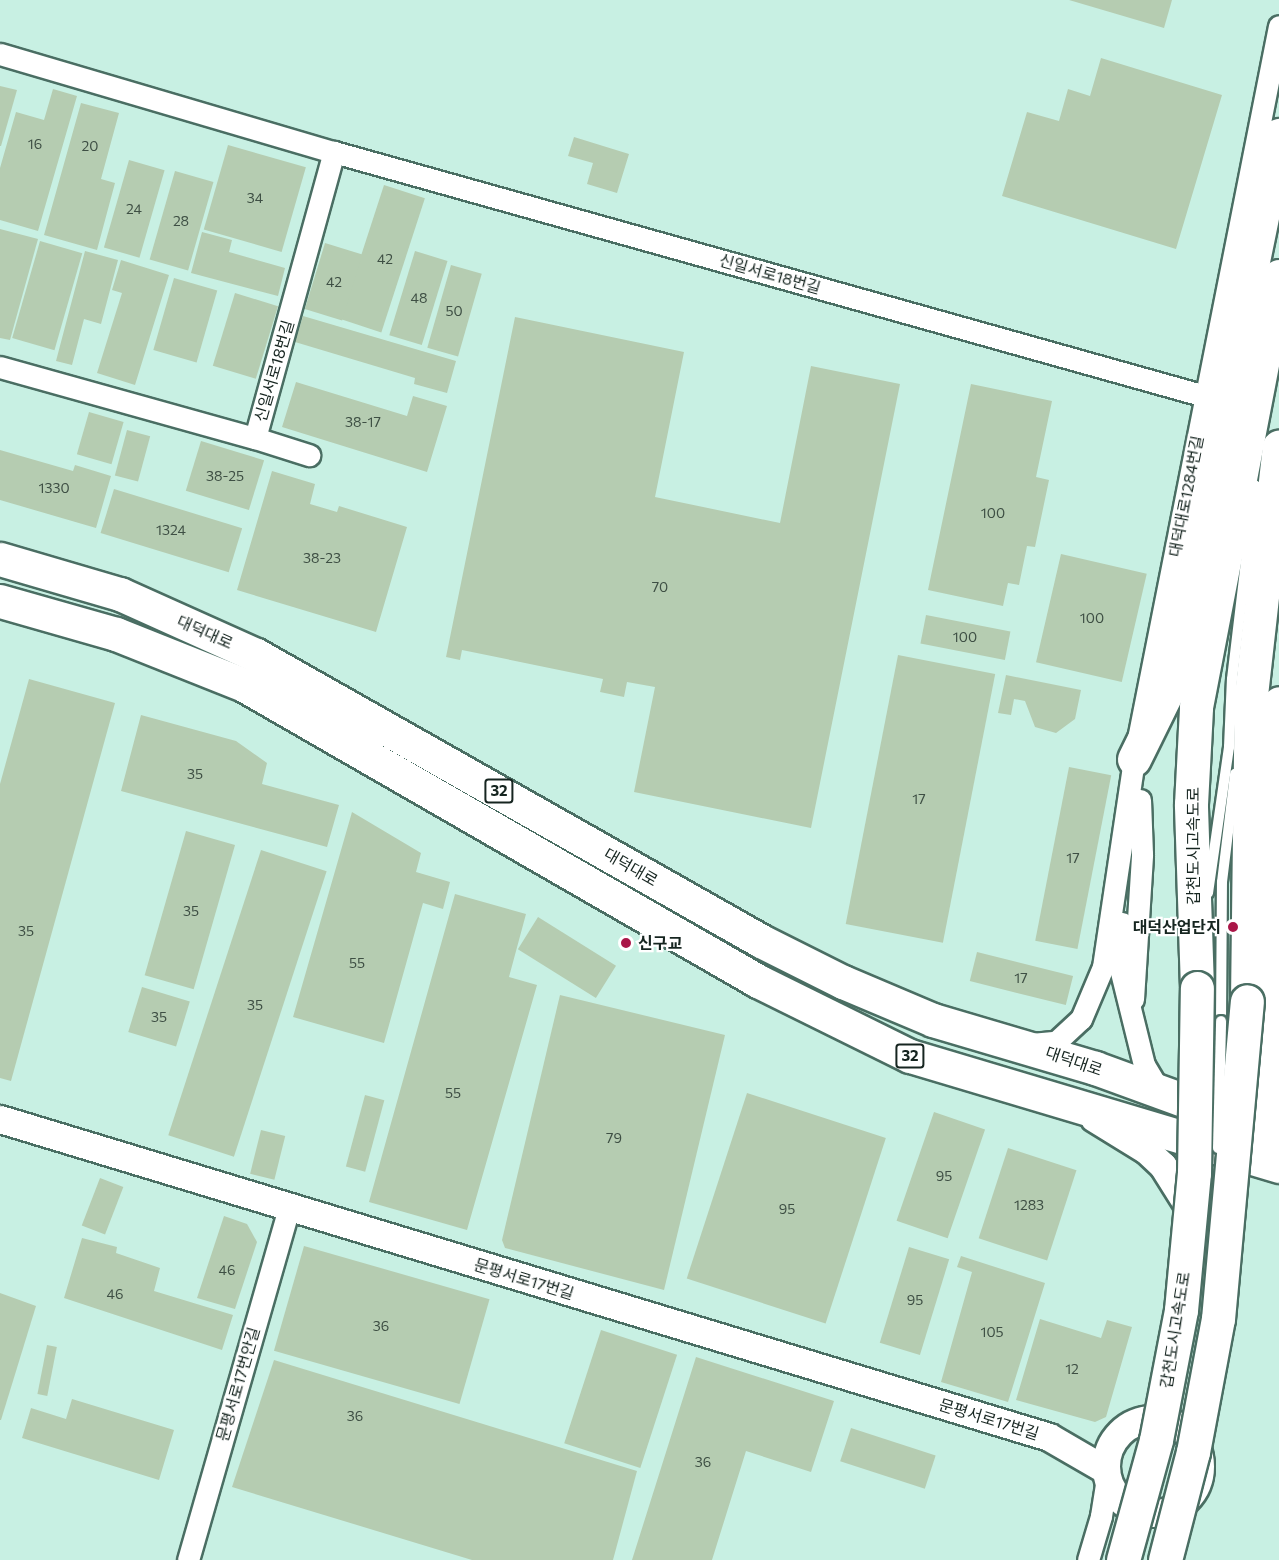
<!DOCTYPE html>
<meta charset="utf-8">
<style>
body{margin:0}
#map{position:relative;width:1279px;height:1560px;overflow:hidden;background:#c8f0e3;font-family:Commissioner,"Noto Sans KR",sans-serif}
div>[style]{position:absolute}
.building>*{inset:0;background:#b5ccb1;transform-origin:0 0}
.roads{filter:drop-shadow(2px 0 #4a6e63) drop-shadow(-2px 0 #4a6e63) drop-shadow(0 2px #4a6e63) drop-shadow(0 -2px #4a6e63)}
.service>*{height:10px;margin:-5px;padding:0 5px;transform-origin:5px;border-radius:5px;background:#fff}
.minor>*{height:21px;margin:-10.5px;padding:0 10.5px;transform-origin:10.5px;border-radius:10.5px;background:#fff}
.tertiary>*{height:27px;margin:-13.5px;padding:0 13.5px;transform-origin:13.5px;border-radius:13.5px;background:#fff}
.tertiary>.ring{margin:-13.5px;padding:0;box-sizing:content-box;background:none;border:27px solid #fff;border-radius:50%}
.primary>*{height:33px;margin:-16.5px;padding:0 16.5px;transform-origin:16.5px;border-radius:16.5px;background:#fff}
.trunk>*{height:33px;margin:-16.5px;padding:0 16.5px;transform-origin:16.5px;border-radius:16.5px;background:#fff}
.bridges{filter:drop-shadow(2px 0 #4a6e63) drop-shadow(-2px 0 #4a6e63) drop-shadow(0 2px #4a6e63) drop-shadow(0 -2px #4a6e63)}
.service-bridge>*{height:10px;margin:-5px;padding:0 5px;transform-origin:5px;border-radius:5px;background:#fff}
.trunk-bridge>*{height:33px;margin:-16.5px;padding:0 16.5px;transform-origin:16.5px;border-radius:16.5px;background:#fff}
.dots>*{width:16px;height:16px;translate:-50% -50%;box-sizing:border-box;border:3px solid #fff;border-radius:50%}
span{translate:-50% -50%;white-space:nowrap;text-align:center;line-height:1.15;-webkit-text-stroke:4.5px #fff;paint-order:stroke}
.number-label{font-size:14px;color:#3e4f44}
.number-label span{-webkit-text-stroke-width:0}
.shield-label span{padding:2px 4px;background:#fff;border:2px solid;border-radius:4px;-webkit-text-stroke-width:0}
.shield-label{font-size:15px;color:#162520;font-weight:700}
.street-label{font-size:16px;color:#162520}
.poi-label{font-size:16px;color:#162520;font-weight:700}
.right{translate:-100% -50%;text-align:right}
.left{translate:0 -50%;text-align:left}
</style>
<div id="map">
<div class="building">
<i style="clip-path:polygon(1069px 0,1172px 0,1164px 28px)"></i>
<i style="clip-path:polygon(1101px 58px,1222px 95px,1176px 249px,1002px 196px,1027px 112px,1059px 121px,1068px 89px,1090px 96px)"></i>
<i style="clip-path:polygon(0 86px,17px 90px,1px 146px,0 146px)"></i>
<i style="clip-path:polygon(53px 89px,77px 96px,38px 231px,0 220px,0 168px,16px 112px,44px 120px)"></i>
<i style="clip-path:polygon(81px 103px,119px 113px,101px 179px,115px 183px,97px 250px,44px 235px)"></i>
<i style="clip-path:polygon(574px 137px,629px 154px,617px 193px,587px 184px,593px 163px,568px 156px)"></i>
<i style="left:228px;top:145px;width:81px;height:88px;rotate:16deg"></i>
<i style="left:129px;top:160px;width:37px;height:91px;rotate:16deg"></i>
<i style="left:175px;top:171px;width:40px;height:92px;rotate:16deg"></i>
<i style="left:384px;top:185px;width:43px;height:141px;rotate:18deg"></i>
<i style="clip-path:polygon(0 229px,38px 239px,10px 340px,0 338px)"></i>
<i style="clip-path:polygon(202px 232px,232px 240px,229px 252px,285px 268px,278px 296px,191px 273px)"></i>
<i style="left:40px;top:241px;width:44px;height:101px;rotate:16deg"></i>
<i style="left:325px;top:243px;width:39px;height:69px;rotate:17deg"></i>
<i style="clip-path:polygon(85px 251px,118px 260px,101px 324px,84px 319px,72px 365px,56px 361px)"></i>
<i style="left:415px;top:251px;width:34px;height:88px;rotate:17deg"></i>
<i style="clip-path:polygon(121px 260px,169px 275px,135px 385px,97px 373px,122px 293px,112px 290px)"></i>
<i style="left:451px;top:265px;width:32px;height:86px;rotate:16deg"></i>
<i style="left:174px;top:278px;width:45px;height:75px;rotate:16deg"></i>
<i style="left:235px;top:293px;width:45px;height:76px;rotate:17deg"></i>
<i style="clip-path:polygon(303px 316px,456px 361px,447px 393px,414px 384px,415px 378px,295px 342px)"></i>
<i style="clip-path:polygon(515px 317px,684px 352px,655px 497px,780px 523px,811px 366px,900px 384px,811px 828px,634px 792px,655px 687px,627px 682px,624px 697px,600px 692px,603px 679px,462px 650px,460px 660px,446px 657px)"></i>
<i style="clip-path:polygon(296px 382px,407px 416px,413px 396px,447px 406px,427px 472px,282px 427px)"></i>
<i style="clip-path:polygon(971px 384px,1052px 401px,1036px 477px,1049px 480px,1035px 547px,1027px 546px,1019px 585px,1008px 583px,1003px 606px,928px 590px)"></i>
<i style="left:89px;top:412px;width:36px;height:44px;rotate:16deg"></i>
<i style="left:127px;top:430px;width:24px;height:47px;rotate:15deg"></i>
<i style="left:201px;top:441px;width:66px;height:52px;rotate:17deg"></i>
<i style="clip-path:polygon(0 450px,73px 471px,75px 465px,111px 476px,96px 528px,0 500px)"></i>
<i style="clip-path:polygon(272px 471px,315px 484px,310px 504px,337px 512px,339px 506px,407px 527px,376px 632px,237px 590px)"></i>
<i style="left:114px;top:489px;width:134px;height:46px;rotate:17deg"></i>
<i style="left:1061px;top:554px;width:88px;height:111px;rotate:13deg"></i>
<i style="left:926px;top:615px;width:86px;height:29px;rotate:11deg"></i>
<i style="left:898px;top:655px;width:99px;height:274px;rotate:11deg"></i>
<i style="clip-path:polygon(1006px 675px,1081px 690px,1075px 719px,1056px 733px,1035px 727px,1025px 701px,1014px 699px,1011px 715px,998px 713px)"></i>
<i style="clip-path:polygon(29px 679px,115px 703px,11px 1081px,0 1078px,0 784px)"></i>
<i style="clip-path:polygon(141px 715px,236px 741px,267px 763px,262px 784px,339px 805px,327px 847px,121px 791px)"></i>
<i style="left:1069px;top:767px;width:43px;height:177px;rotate:11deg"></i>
<i style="clip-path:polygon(352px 812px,421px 853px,416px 872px,450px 882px,443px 909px,423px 903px,384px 1043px,293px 1017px)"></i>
<i style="left:186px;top:831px;width:51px;height:150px;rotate:16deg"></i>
<i style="left:261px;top:850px;width:69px;height:300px;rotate:18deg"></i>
<i style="clip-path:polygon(455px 894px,526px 914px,509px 977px,537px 985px,467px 1230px,369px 1202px)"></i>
<i style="left:538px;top:917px;width:92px;height:38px;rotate:32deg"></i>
<i style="left:977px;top:952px;width:99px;height:30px;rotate:14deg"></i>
<i style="left:142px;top:987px;width:50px;height:47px;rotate:17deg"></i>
<i style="clip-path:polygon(560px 995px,725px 1035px,664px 1290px,505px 1248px,502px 1240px)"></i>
<i style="left:747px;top:1093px;width:146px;height:195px;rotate:18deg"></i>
<i style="left:365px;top:1095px;width:20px;height:74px;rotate:15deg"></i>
<i style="left:934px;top:1112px;width:54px;height:115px;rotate:19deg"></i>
<i style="left:261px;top:1130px;width:25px;height:45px;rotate:14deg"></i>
<i style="left:1008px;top:1148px;width:72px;height:95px;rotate:18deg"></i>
<i style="left:100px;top:1178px;width:25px;height:51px;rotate:21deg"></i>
<i style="clip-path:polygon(224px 1216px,247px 1224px,257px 1242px,235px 1309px,197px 1298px)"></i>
<i style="clip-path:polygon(82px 1238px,117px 1247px,116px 1253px,160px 1268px,154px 1291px,233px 1315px,222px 1350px,64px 1298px)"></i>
<i style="left:304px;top:1246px;width:193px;height:109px;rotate:16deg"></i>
<i style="left:909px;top:1247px;width:42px;height:100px;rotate:17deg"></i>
<i style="clip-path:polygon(961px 1256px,1045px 1283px,1008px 1402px,941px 1382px,972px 1272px,957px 1267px)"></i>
<i style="clip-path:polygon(0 1293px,36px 1306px,1px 1420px,0 1420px)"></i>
<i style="clip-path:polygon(1040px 1319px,1101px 1338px,1107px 1320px,1132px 1327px,1106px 1417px,1095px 1422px,1016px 1400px)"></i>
<i style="left:601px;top:1330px;width:80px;height:119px;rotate:18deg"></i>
<i style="left:47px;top:1345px;width:10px;height:50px;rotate:11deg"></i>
<i style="clip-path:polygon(696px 1357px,834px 1401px,811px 1472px,746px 1451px,712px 1560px,632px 1560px)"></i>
<i style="clip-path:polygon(274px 1360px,637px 1471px,613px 1560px,472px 1560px,232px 1487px)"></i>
<i style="clip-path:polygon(72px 1399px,174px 1430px,159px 1480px,22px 1438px,31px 1408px,66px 1419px)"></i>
<i style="left:851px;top:1428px;width:89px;height:35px;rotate:18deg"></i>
</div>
<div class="roads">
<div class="service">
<i style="left:1208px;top:893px;width:148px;rotate:-81.8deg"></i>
<i style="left:1229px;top:747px;width:68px;rotate:-87.5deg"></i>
<i style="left:1232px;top:679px;width:195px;rotate:-83.2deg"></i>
<i style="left:1221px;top:1021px;width:139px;rotate:-89.6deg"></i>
<i style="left:1222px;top:882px;width:109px;rotate:-83.1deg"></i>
</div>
<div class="minor">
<i style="left:0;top:54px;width:348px;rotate:16.4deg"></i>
<i style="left:334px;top:152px;width:905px;rotate:15.65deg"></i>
<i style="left:0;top:367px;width:265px;rotate:15.6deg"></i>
<i style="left:255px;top:438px;width:297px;rotate:-74.6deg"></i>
<i style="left:255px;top:438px;width:57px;rotate:17.5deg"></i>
<i style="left:1122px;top:923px;width:45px;rotate:92.5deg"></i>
<i style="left:1120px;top:968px;width:100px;rotate:76.1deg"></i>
<i style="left:1144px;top:1065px;width:31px;rotate:59deg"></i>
<i style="left:1133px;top:999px;width:145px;rotate:-86.4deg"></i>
<i style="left:1142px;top:854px;width:54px;rotate:-92.1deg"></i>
<i style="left:1031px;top:1044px;width:25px;rotate:-5deg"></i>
<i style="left:1056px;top:1042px;width:34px;rotate:-43deg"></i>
<i style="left:1081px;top:1019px;width:56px;rotate:-67.1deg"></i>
<i style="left:1103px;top:967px;width:210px;rotate:-81.5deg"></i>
<i style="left:1134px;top:759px;width:747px;rotate:-78.81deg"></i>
<i style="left:188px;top:1560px;width:366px;rotate:-74deg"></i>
<i style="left:1088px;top:1560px;width:46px;rotate:-73.5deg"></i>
<i style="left:1101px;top:1516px;width:39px;rotate:-81deg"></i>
</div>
<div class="tertiary">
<i style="left:1094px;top:1118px;width:61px;rotate:31.6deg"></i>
<i style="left:1146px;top:1150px;width:23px;rotate:43deg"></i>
<i style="left:1163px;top:1166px;width:60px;rotate:57.9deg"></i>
<i style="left:0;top:1119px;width:1096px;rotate:16.86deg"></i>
<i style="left:1049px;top:1437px;width:66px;rotate:30.1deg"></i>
<i class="ring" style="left:1106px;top:1419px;width:67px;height:67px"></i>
</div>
<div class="primary">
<i style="left:0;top:559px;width:125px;rotate:16.3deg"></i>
<i style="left:120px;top:594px;width:149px;rotate:24.2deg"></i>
<i style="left:256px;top:655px;width:580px;rotate:29.52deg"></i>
<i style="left:761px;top:941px;width:92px;rotate:26.6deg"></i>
<i style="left:843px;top:982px;width:98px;rotate:22.9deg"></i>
<i style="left:933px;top:1020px;width:169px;rotate:16.5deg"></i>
<i style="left:1095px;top:1068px;width:196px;rotate:20deg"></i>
<i style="left:0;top:601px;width:121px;rotate:15.9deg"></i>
<i style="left:116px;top:634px;width:138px;rotate:21.7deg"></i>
<i style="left:244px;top:685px;width:593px;rotate:29.94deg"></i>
<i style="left:758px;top:981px;width:169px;rotate:26.3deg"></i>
<i style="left:910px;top:1056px;width:385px;rotate:16.6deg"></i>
</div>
<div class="trunk">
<i style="left:1134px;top:759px;width:79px;rotate:-63.8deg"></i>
<i style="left:1169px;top:688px;width:98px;rotate:-76.4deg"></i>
<i style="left:1192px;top:593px;width:228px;rotate:-80.2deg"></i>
<i style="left:1231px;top:368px;width:238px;rotate:-78.4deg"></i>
<i style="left:1197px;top:988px;width:184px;rotate:-91.9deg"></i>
<i style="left:1191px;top:804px;width:97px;rotate:-87deg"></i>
<i style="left:1196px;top:707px;width:439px;rotate:-79.1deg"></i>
<i style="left:1247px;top:1001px;width:306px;rotate:-89.3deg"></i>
<i style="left:1251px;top:695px;width:250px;rotate:-83.6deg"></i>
<i style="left:1262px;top:1129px;width:68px;rotate:-85deg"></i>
<i style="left:1268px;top:1061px;width:358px;rotate:-88.2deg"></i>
</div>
</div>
<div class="bridges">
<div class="service-bridge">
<i style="left:1218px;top:1148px;width:127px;rotate:-88.6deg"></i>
</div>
<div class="trunk-bridge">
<i style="left:1123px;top:1560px;width:124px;rotate:-74.6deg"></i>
<i style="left:1156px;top:1440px;width:132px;rotate:-79.1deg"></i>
<i style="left:1181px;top:1310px;width:138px;rotate:-84.6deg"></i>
<i style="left:1194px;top:1173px;width:185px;rotate:-89.1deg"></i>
<i style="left:1165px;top:1560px;width:112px;rotate:-75.5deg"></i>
<i style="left:1193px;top:1452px;width:135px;rotate:-79.4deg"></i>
<i style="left:1218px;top:1319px;width:319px;rotate:-84.8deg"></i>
</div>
</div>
<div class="dots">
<i style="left:1233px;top:927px;background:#aa1648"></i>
<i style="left:626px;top:943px;background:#aa1648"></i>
</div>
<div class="number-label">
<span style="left:35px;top:144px">16</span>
<span style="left:90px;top:146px">20</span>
<span style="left:255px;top:198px">34</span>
<span style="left:134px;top:209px">24</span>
<span style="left:181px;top:221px">28</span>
<span style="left:385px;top:259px">42</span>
<span style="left:334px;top:282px">42</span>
<span style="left:419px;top:298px">48</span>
<span style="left:454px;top:311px">50</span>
<span style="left:363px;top:422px">38-17</span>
<span style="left:225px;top:476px">38-25</span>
<span style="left:54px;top:488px">1330</span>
<span style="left:993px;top:513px">100</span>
<span style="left:171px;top:530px">1324</span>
<span style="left:322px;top:558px">38-23</span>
<span style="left:660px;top:587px">70</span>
<span style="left:1092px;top:618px">100</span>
<span style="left:965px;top:637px">100</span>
<span style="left:195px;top:774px">35</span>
<span style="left:919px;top:799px">17</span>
<span style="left:1073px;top:858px">17</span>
<span style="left:191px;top:911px">35</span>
<span style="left:26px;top:931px">35</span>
<span style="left:357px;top:963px">55</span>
<span style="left:1021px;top:978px">17</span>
<span style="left:255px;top:1005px">35</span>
<span style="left:159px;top:1017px">35</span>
<span style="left:453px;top:1093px">55</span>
<span style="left:614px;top:1138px">79</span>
<span style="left:944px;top:1176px">95</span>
<span style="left:1029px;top:1205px">1283</span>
<span style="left:787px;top:1209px">95</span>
<span style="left:227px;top:1270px">46</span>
<span style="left:115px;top:1294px">46</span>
<span style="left:915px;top:1300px">95</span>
<span style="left:381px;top:1326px">36</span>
<span style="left:992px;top:1332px">105</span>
<span style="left:1072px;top:1369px">12</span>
<span style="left:355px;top:1416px">36</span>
<span style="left:703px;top:1462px">36</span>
</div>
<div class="shield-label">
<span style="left:499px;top:791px">32</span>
<span style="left:910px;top:1056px">32</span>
</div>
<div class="street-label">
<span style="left:770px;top:274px;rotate:16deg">신일서로18번길</span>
<span style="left:274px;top:371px;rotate:-74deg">신일서로18번길</span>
<span style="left:1186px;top:496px;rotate:-79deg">대덕대로1284번길</span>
<span style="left:205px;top:632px;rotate:24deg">대덕대로</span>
<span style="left:1193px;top:846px;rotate:-90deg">갑천도시고속도로</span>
<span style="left:631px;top:867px;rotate:30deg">대덕대로</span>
<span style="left:1074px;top:1061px;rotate:19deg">대덕대로</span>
<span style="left:524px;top:1279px;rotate:17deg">문평서로17번길</span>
<span style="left:1175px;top:1330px;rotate:-81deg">갑천도시고속도로</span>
<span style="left:238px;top:1384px;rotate:-74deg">문평서로17번안길</span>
<span style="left:989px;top:1419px;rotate:17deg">문평서로17번길</span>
</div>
<div class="poi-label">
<span class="right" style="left:1221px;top:927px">대덕산업단지</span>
<span class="left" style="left:638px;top:943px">신구교</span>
</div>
</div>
